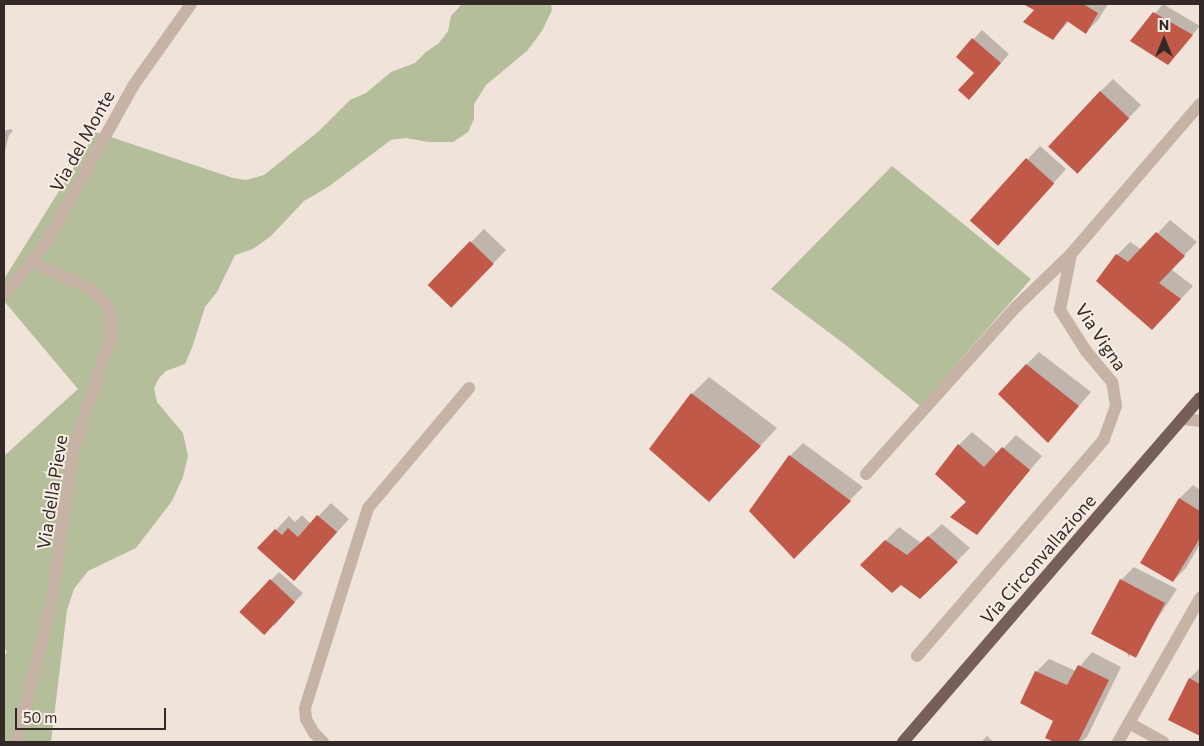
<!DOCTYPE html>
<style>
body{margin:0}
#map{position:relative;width:1204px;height:746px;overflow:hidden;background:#f0e3d9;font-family:Commissioner,sans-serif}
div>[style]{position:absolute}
.green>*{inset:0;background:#b5be9a}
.shadow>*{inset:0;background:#0003}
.building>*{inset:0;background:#c05947;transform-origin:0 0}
.minor>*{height:12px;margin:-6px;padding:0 6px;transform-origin:6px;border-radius:6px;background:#c7b2a6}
.major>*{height:12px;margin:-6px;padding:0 6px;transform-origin:6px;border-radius:6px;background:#755f58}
span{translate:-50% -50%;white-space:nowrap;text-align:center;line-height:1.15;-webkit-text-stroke:4px #f8ede5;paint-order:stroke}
.street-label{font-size:18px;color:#332926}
.frame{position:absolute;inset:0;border:5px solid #332926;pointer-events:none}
.north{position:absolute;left:1139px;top:15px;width:50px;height:50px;-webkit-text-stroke:4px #f8ede5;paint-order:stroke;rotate:0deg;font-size:14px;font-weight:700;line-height:20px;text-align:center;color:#332926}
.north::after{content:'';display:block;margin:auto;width:18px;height:22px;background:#332926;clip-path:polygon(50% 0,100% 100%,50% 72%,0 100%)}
.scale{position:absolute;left:15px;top:708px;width:151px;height:22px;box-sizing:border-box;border:2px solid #332926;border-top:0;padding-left:6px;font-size:15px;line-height:18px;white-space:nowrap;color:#332926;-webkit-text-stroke:4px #f8ede5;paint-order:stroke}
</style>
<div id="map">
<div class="green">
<i style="clip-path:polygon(462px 4px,551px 4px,552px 10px,542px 31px,527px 51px,486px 85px,474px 104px,474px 119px,468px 132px,453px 142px,428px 142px,406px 138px,391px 140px,328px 187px,304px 201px,271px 236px,253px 249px,235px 255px,217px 292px,205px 307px,193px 345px,185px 364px,166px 371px,159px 378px,154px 388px,157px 402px,183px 433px,188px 456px,183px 477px,172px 501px,136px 548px,88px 571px,74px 589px,67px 610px,51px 742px,4px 742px,4px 655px,7px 652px,4px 647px,4px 456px,78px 389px,4px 301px,4px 279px,96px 132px,233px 178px,246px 180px,264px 175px,319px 131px,350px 100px,366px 93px,391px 72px,415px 63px,426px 52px,439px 43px,448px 31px,451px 16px)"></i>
<i style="clip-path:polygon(892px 166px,1031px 279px,920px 406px,847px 346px,771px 289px)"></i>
</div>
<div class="shadow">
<i style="clip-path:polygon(1026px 4px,1108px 4px,1098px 20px,1085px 33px,1069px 21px,1053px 39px,1036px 10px)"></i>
<i style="clip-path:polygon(1163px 4px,1200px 26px,1168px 64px,1132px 40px)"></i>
<i style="clip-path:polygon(982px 30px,1009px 54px,977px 90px,976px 72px,957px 57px)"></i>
<i style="clip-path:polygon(1113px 79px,1141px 105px,1090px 159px,1100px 92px)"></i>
<i style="clip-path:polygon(11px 129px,13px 131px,9px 135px,4px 155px,4px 131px)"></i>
<i style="clip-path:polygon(1040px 146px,1066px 169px,1011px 230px,972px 220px)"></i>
<i style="clip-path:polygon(1170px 220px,1197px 242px,1171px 269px,1193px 286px,1165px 316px,1117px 255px,1130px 242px,1142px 250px)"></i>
<i style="clip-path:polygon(484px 229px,506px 250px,465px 293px,429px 285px)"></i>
<i style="clip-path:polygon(1039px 352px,1091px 392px,1048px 441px,1026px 365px)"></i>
<i style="clip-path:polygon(709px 377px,777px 428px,726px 483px,692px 394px)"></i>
<i style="clip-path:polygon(972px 432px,998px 454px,1016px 435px,1042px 456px,977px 533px,967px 502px,959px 445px)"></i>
<i style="clip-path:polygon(803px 443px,863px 487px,794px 557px,790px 456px)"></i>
<i style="clip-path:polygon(1193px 485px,1200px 490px,1200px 544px,1186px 568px,1173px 581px,1142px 562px,1180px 498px)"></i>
<i style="clip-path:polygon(331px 503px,349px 519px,307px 566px,259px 548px,289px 516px,295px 522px,302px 515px,311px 524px)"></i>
<i style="clip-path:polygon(942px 524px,970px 548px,920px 598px,901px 583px,862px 565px,899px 527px,921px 543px)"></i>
<i style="clip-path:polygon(1134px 567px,1177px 589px,1141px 644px,1128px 657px,1121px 580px)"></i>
<i style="clip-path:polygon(279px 572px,303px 593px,274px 626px,271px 580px)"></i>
<i style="clip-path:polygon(1092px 652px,1121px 667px,1087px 737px,1081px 742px,1057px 742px,1047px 737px,1055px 721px,1036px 672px,1049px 659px,1076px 671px)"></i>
<i style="clip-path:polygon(1200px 668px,1200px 734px,1169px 720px,1190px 678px)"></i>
<i style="clip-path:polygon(987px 736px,994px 742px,981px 742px)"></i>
</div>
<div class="building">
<i style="clip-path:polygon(1023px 4px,1083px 4px,1098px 13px,1086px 34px,1067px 21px,1053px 40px,1023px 22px,1034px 10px)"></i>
<i style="clip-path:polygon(1153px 12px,1193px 35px,1168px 65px,1130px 41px)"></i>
<i style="clip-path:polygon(972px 38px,1001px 63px,969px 100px,958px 90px,974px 73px,956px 57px)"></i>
<i style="left:1100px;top:91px;width:40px;height:76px;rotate:43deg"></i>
<i style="left:1026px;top:158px;width:38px;height:84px;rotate:42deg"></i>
<i style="clip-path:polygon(1156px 232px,1185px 256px,1159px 283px,1181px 299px,1152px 330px,1096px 281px,1116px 254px,1128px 262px)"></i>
<i style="left:470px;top:241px;width:33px;height:61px;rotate:44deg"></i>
<i style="clip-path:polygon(1026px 364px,1079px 406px,1048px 443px,998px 394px)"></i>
<i style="clip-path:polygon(691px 393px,761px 446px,709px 502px,649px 449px)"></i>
<i style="clip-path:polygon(958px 444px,984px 467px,1002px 447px,1030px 470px,977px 535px,950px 517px,966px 502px,935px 474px)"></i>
<i style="clip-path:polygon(789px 455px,851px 501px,794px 559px,749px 511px)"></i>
<i style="clip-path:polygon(1179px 498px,1200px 511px,1200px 538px,1173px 582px,1140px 563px)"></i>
<i style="clip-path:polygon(317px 515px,337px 532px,294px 581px,257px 548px,275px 529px,282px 535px,288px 528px,298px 537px)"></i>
<i style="clip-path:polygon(928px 536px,958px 562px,920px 599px,901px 585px,892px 593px,860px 565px,885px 540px,907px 555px)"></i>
<i style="left:270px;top:579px;width:34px;height:45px;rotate:43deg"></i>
<i style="left:1120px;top:579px;width:51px;height:62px;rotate:28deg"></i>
<i style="clip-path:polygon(1078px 665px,1109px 680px,1078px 742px,1054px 742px,1045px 738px,1053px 721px,1020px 703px,1035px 671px,1067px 685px)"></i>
<i style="clip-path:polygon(1189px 678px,1200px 684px,1200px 736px,1168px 720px)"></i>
</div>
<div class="minor">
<i style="left:4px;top:294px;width:43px;rotate:-48.8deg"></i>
<i style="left:32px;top:262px;width:28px;rotate:-55deg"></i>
<i style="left:48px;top:239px;width:175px;rotate:-60.9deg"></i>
<i style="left:133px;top:86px;width:100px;rotate:-54.7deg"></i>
<i style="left:1182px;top:419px;width:18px;rotate:6deg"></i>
<i style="left:866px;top:474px;width:224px;rotate:-48.1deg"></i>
<i style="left:1016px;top:307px;width:76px;rotate:-43.9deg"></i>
<i style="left:917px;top:656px;width:286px;rotate:-49.2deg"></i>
<i style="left:1104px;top:439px;width:35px;rotate:-70deg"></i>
<i style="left:1116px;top:406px;width:24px;rotate:-99deg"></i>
<i style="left:1112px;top:382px;width:40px;rotate:-130deg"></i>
<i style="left:1086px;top:351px;width:49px;rotate:-122.4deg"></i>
<i style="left:1060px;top:310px;width:57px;rotate:-78.9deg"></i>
<i style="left:1071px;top:254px;width:198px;rotate:-49.3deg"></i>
<i style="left:1129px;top:723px;width:39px;rotate:29deg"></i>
<i style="left:16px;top:742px;width:135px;rotate:-75.5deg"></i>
<i style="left:50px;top:611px;width:166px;rotate:-81.7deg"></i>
<i style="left:74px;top:447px;width:120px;rotate:-71.6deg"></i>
<i style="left:112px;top:333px;width:25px;rotate:-97deg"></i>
<i style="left:109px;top:308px;width:28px;rotate:-135deg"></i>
<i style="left:89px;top:288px;width:63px;rotate:-155.5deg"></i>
<i style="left:323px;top:742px;width:13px;rotate:-135deg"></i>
<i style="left:314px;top:733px;width:16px;rotate:-120deg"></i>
<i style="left:306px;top:719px;width:11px;rotate:-95deg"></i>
<i style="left:305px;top:708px;width:210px;rotate:-72.5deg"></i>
<i style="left:368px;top:508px;width:157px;rotate:-49.9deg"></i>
<i style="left:1118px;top:742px;width:166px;rotate:-60.3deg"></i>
</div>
<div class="major">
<i style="left:903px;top:742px;width:454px;rotate:-49.2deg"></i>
</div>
<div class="street-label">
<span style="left:82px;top:141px;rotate:-61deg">Via del Monte</span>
<span style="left:1101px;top:337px;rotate:56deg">Via Vigna</span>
<span style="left:52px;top:492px;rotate:-81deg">Via della Pieve</span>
<span style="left:1038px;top:559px;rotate:-49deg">Via Circonvallazione</span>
</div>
<div class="frame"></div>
<div class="north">N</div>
<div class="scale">50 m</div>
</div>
